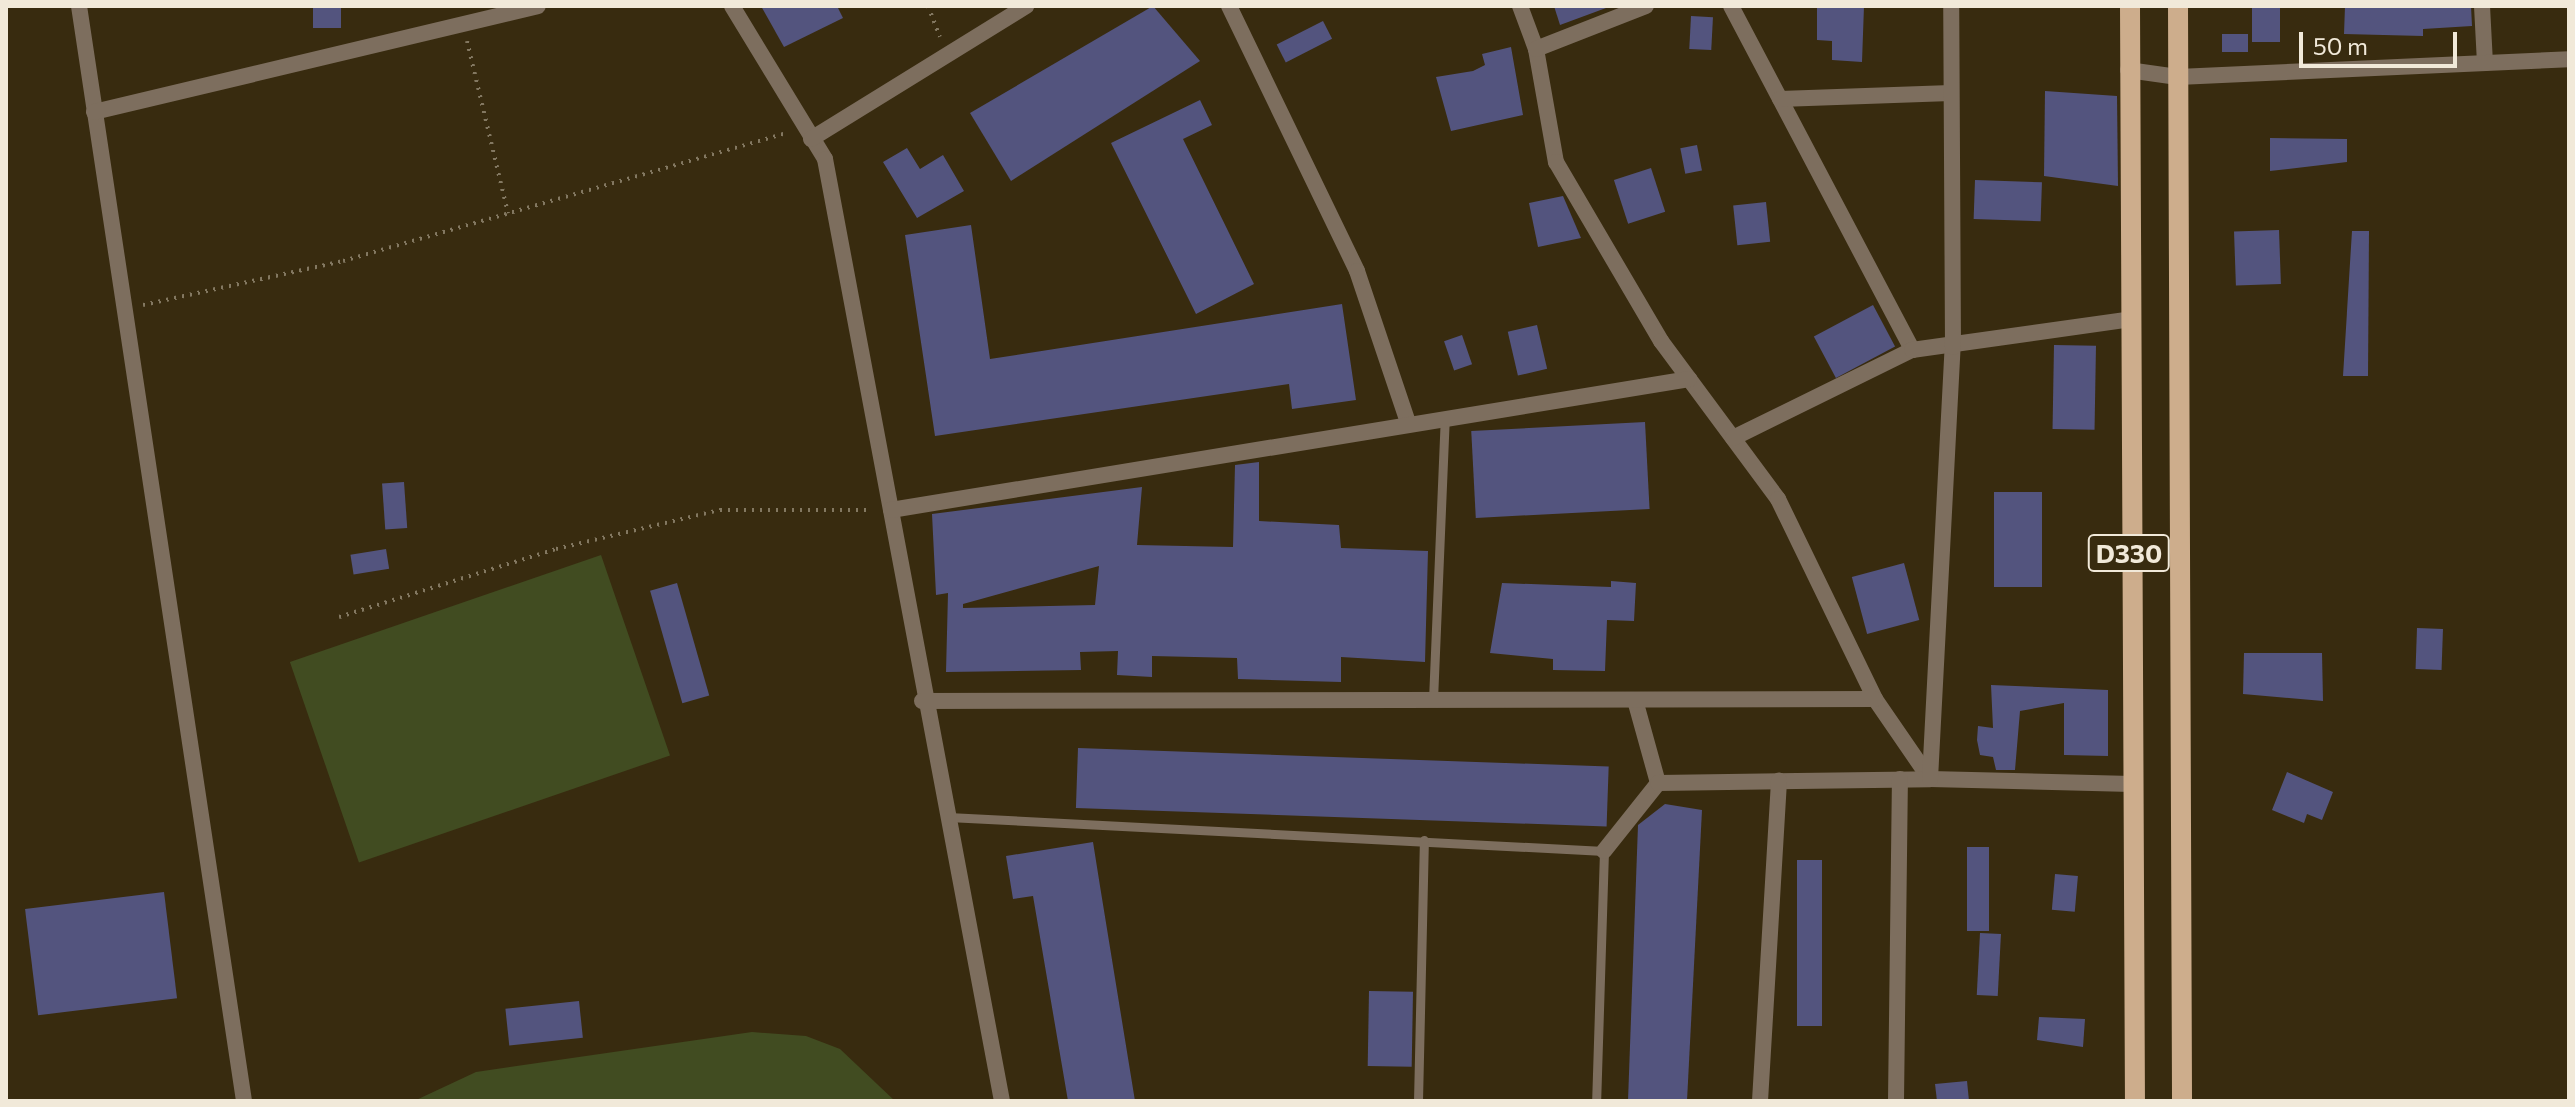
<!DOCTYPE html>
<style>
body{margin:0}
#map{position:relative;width:2575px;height:1107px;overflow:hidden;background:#382b0f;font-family:Commissioner,sans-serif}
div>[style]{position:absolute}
.green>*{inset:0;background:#414c21;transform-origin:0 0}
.building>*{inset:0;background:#53547e;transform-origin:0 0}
.path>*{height:4px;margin-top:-2px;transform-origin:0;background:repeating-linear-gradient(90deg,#837861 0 2px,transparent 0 8px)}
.service>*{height:9px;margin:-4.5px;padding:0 4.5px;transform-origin:4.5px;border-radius:4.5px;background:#7d6e5e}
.minor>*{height:16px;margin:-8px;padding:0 8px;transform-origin:8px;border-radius:8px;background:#7d6e5e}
.tertiary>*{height:16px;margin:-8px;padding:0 8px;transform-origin:8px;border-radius:8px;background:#7d6e5e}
.primary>*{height:20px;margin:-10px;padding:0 10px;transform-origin:10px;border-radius:10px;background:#cdad8c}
span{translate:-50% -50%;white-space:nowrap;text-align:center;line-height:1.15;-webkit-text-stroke:6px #382b0f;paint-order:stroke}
.shield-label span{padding:2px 6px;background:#382b0f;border:2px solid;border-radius:6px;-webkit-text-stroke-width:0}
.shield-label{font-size:26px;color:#f1e9d9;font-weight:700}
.frame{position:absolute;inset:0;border:8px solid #f1e9d9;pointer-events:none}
.scale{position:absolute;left:2299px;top:32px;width:158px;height:36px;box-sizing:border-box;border:4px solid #f1e9d9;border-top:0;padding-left:10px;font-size:24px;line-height:28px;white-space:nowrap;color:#f1e9d9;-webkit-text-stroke:6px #382b0f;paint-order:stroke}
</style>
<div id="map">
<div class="green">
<i style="left:601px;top:555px;width:212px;height:329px;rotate:71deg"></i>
<i style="clip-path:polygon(752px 1032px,806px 1036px,840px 1049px,895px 1101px,414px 1101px,476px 1072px)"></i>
</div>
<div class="building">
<i style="left:313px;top:6px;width:28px;height:22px"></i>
<i style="clip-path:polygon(761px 6px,837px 6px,843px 18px,784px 47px)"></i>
<i style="clip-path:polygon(1153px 6px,1200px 61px,1011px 181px,970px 113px)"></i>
<i style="clip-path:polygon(1554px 6px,1606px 6px,1606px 8px,1560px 25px)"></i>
<i style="clip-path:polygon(1817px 6px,1864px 6px,1862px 62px,1832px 60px,1832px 41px,1817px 40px)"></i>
<i style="left:2252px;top:6px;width:28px;height:36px"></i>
<i style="clip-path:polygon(2345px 6px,2471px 6px,2472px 26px,2423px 29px,2423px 36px,2344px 34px)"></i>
<i style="left:1691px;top:16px;width:22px;height:33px;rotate:3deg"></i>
<i style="left:1323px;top:21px;width:20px;height:52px;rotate:63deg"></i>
<i style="left:2222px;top:34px;width:26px;height:18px"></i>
<i style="clip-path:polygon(1511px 47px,1523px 115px,1451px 131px,1436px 77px,1473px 71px,1485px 65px,1482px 54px)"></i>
<i style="clip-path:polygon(2045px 91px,2117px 96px,2118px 186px,2044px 176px)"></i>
<i style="clip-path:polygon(1200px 100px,1212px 125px,1183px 139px,1254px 284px,1196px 314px,1111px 143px)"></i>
<i style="clip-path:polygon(2270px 138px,2347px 139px,2347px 162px,2270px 171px)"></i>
<i style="left:1697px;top:145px;width:26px;height:17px;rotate:79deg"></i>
<i style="clip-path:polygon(907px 148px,920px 169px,943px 155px,964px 191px,917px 218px,883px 162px)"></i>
<i style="left:1651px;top:168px;width:46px;height:39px;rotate:72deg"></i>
<i style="left:1975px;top:180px;width:67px;height:39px;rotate:2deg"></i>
<i style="clip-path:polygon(1563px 196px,1581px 238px,1538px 247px,1529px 203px)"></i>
<i style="left:1766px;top:202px;width:40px;height:33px;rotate:84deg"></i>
<i style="clip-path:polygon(971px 225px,990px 359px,1342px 304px,1356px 400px,1292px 409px,1289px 384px,935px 436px,905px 235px)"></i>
<i style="left:2279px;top:230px;width:54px;height:45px;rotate:88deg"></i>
<i style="clip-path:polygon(2352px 231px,2369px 231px,2368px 376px,2343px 376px)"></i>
<i style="left:1873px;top:305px;width:47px;height:67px;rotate:62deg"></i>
<i style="left:1537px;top:325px;width:45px;height:30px;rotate:77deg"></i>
<i style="left:1462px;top:335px;width:31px;height:19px;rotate:71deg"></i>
<i style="left:2054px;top:345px;width:42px;height:84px;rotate:1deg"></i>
<i style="left:1645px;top:422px;width:87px;height:174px;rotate:87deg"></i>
<i style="clip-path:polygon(evenodd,1259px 462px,1259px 521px,1339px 525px,1341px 548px,1428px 551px,1425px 662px,1341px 657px,1341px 682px,1238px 679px,1237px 658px,1152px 656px,1152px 677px,1117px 675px,1118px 651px,1080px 652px,1081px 670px,946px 672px,948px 593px,936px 595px,932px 514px,1142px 487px,1137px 545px,1233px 547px,1235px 465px,1259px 462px,1099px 566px,1095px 605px,963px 608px,963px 604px,1099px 566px)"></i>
<i style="left:404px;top:482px;width:46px;height:22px;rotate:86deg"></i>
<i style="left:1994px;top:492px;width:48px;height:95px"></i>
<i style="left:386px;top:549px;width:20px;height:36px;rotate:81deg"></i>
<i style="left:1904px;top:563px;width:59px;height:54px;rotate:75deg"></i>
<i style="clip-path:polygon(1611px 581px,1636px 583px,1634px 621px,1607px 620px,1605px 671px,1553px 670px,1553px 659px,1490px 653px,1502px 583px,1611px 587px)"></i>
<i style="left:677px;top:583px;width:117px;height:28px;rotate:74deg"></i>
<i style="left:2417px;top:628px;width:26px;height:41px;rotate:2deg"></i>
<i style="clip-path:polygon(2244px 653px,2322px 653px,2323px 701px,2243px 694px)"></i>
<i style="clip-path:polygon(1991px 685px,2108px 690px,2108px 756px,2064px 755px,2064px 703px,2020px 711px,2015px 770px,1996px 770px,1993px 757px,1980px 755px,1977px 740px,1978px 726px,1993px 728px)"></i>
<i style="left:1078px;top:748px;width:531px;height:60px;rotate:2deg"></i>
<i style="clip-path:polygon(2287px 772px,2333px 792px,2322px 820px,2307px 814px,2304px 823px,2272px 810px)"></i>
<i style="clip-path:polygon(1665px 804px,1702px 810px,1687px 1101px,1628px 1101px,1638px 825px)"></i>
<i style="clip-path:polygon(1093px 842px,1100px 886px,1135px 1101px,1068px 1101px,1033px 896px,1013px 899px,1006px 856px)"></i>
<i style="left:1967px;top:847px;width:22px;height:84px"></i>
<i style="left:1797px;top:860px;width:25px;height:166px"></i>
<i style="left:2055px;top:874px;width:23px;height:36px;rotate:5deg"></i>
<i style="left:164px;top:892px;width:107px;height:140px;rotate:83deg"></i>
<i style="left:1980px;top:933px;width:21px;height:62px;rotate:3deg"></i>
<i style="left:1369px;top:991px;width:44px;height:75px;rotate:1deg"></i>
<i style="left:579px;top:1001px;width:37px;height:74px;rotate:84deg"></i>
<i style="clip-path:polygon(2039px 1017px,2085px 1019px,2083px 1047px,2037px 1040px)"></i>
<i style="clip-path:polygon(1967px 1081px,1969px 1101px,1937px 1101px,1935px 1084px)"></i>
</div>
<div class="path">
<i style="left:928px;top:6px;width:33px;rotate:69deg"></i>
<i style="left:467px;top:41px;width:177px;rotate:76.6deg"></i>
<i style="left:143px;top:305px;width:205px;rotate:-12.4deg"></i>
<i style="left:343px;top:261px;width:462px;rotate:-16.1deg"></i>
<i style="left:339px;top:617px;width:227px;rotate:-17.4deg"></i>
<i style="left:556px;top:549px;width:169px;rotate:-13.4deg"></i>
<i style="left:720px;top:510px;width:152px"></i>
</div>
<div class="service">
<i style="left:1433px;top:700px;width:282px;rotate:-87.6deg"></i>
<i style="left:948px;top:817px;width:657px;rotate:2.97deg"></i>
<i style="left:1604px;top:851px;width:250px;rotate:91.8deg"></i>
<i style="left:1418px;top:1101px;width:261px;rotate:-88.7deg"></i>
</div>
<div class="minor">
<i style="left:79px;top:6px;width:1107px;rotate:81.43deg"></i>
<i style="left:732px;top:6px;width:179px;rotate:58.7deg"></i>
<i style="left:825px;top:159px;width:958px;rotate:79.36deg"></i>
<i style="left:1229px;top:6px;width:294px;rotate:64.2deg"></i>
<i style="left:1357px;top:271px;width:157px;rotate:71.4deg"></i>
<i style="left:1520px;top:6px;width:46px;rotate:69.6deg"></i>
<i style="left:1536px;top:49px;width:115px;rotate:80deg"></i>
<i style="left:1556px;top:162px;width:208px;rotate:59.6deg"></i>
<i style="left:1661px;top:341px;width:197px;rotate:53.5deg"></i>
<i style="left:1778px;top:499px;width:222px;rotate:64.1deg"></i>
<i style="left:1875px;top:699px;width:97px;rotate:55.5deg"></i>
<i style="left:1930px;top:779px;width:202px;rotate:1.4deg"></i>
<i style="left:1731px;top:6px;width:389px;rotate:62.2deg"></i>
<i style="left:2482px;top:6px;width:57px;rotate:87deg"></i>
<i style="left:1536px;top:49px;width:118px;rotate:-21.4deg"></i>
<i style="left:1780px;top:99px;width:171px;rotate:-2deg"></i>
<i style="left:94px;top:112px;width:456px;rotate:-13.4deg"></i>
<i style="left:811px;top:139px;width:253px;rotate:-31.7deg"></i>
<i style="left:1733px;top:438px;width:199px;rotate:-26.2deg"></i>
<i style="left:1912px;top:350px;width:216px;rotate:-8deg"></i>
<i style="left:891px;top:510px;width:809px;rotate:-9.32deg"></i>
<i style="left:1635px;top:700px;width:86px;rotate:74.5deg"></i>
<i style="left:922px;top:701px;width:953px;rotate:-0.12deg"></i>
<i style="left:1604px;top:851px;width:87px;rotate:-51.5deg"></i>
<i style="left:1658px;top:783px;width:272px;rotate:-0.8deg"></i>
<i style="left:1930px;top:779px;width:433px;rotate:-87deg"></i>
<i style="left:1953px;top:347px;width:341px;rotate:-90.3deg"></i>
<i style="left:1760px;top:1101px;width:321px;rotate:-86.6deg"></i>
<i style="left:1896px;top:1101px;width:322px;rotate:-89.3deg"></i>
</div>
<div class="tertiary">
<i style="left:2128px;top:70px;width:50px;rotate:8deg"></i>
<i style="left:2178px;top:77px;width:391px;rotate:-2.6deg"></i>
</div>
<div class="primary">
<i style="left:2130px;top:6px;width:1095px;rotate:89.74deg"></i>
<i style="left:2178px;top:6px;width:1095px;rotate:89.79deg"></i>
</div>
<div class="shield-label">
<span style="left:2129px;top:553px">D330</span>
</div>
<div class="frame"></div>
<div class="scale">50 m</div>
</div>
